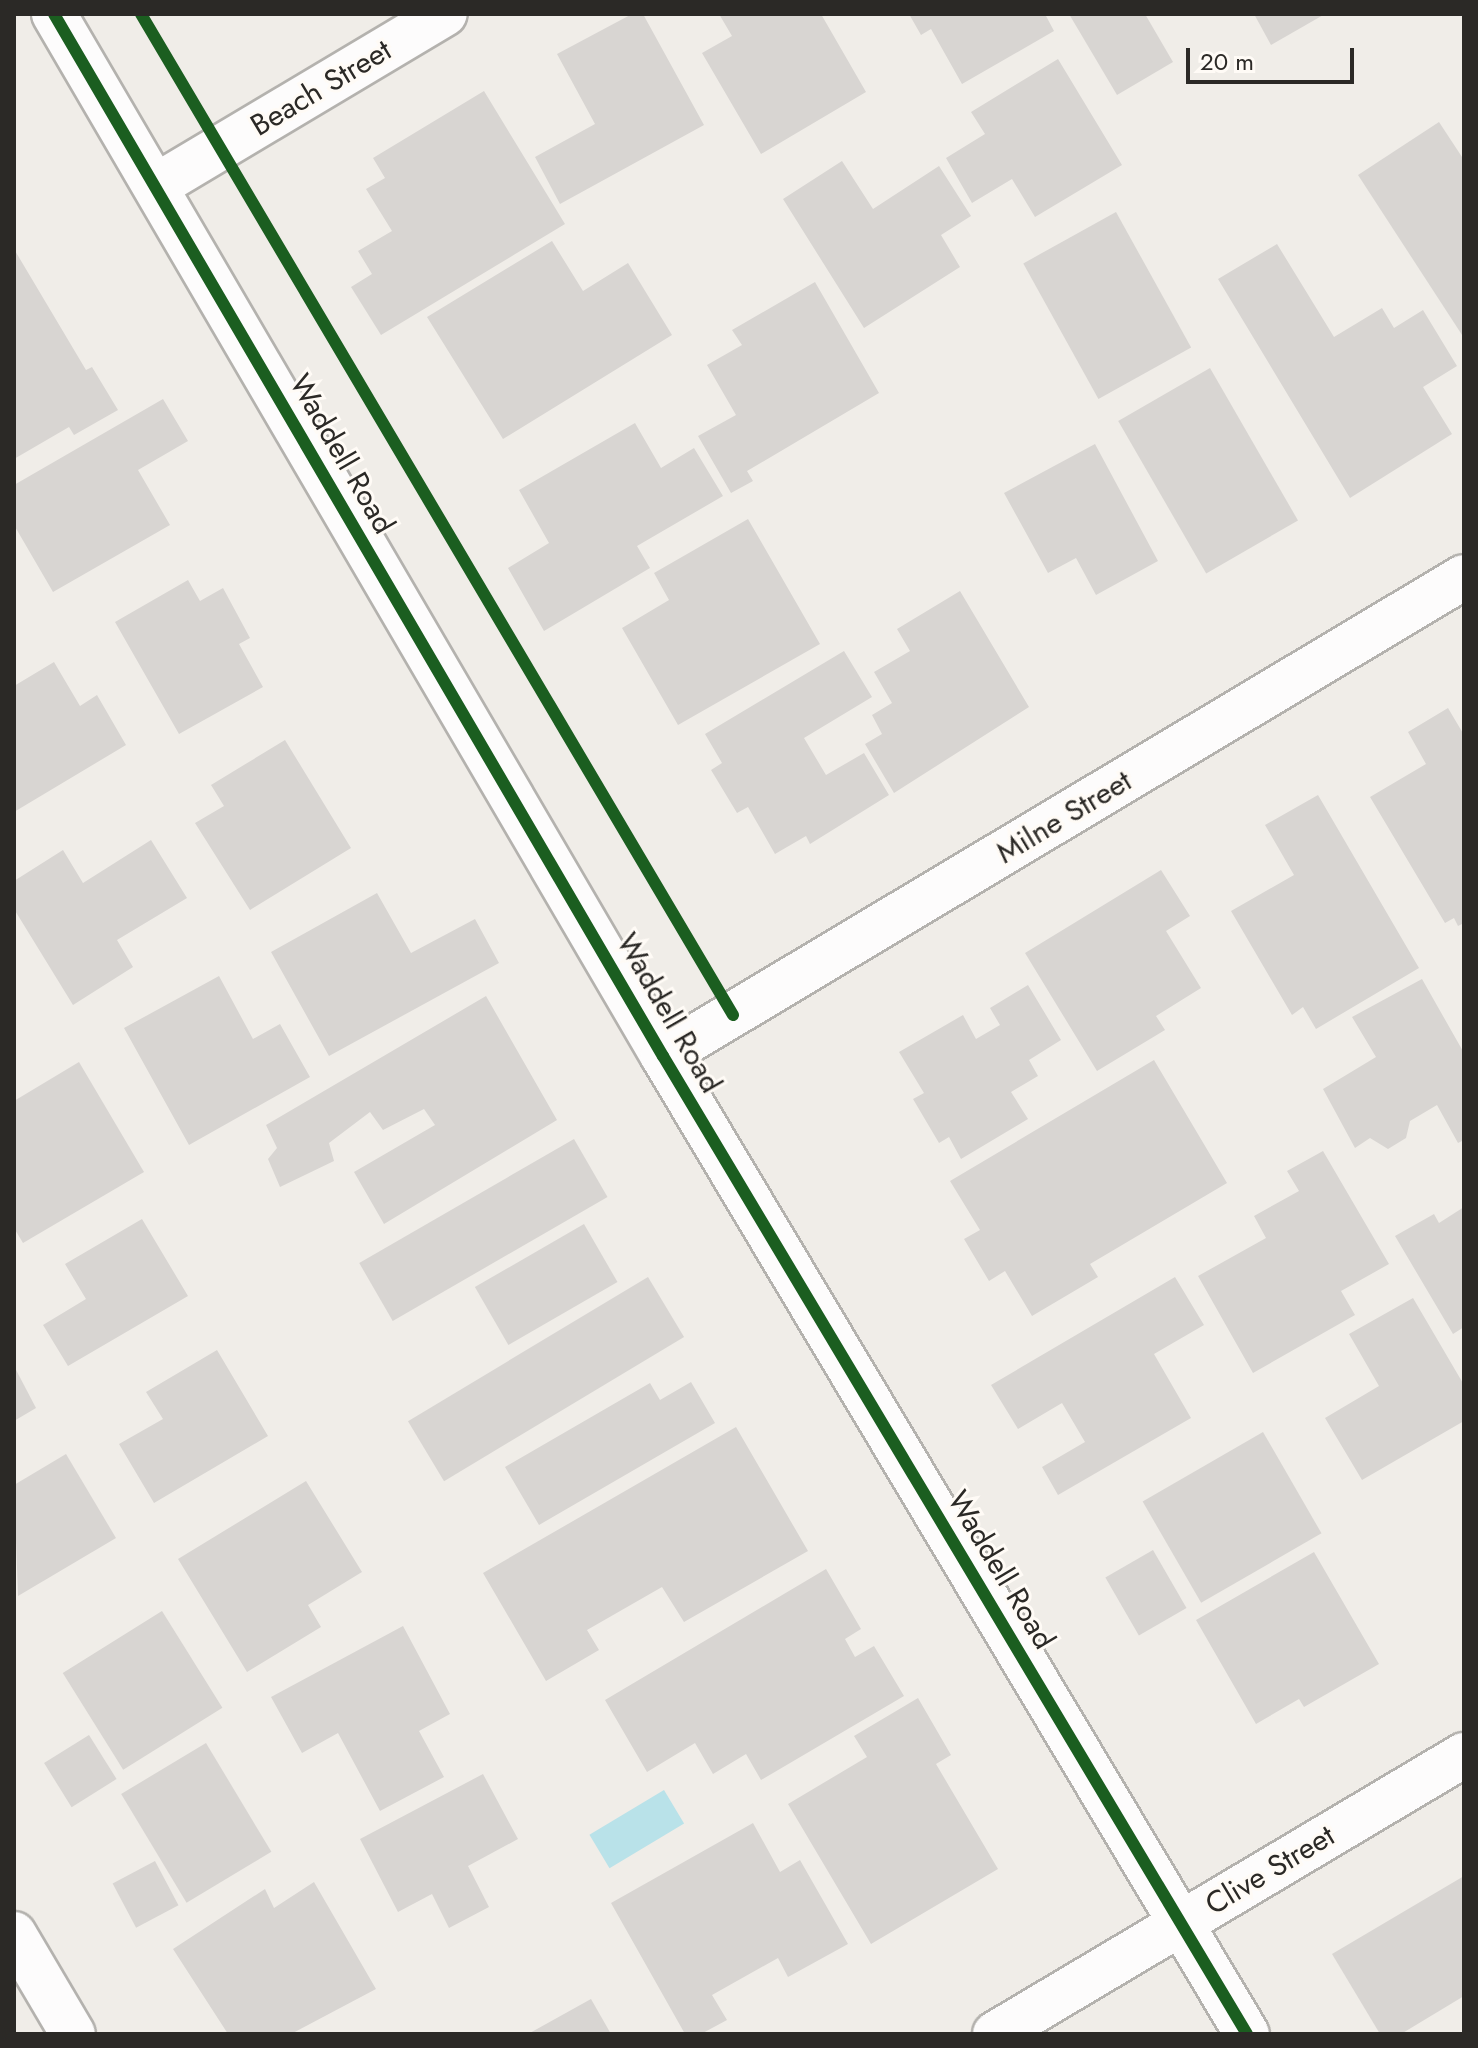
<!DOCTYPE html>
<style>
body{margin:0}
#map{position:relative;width:1478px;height:2048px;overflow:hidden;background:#f0ede8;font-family:Jost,sans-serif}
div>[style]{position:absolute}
.water>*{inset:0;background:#b9e2e9;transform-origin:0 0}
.building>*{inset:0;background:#d8d5d2;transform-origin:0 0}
.roads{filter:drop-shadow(2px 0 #b4b2ae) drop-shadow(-2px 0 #b4b2ae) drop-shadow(0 2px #b4b2ae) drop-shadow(0 -2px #b4b2ae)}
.street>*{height:44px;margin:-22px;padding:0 22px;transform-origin:22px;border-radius:22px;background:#fdfcfc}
.secondary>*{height:44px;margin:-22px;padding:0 22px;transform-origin:22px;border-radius:22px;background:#fdfcfc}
.cycleway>*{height:12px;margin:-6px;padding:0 6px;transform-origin:6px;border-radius:6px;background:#1b5e20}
span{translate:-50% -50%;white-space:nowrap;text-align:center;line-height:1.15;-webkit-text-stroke:6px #fffbf6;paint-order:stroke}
.street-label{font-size:30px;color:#2b2926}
.frame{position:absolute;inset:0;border:16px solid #2b2926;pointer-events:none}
.scale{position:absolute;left:1186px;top:48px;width:168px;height:36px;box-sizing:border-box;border:4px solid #2b2926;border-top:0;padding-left:10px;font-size:24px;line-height:28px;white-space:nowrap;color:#2b2926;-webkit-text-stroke:6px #fffbf6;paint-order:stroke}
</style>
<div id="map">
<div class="water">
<i style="left:664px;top:1790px;width:39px;height:87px;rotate:59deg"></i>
</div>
<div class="building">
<i style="clip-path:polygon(632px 14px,643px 14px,704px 125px,560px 204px,535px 157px,595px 124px,557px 54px)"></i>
<i style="clip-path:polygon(719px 14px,821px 14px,866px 92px,761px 154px,702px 53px,732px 36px)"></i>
<i style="clip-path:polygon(909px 14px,1045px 14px,1054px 31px,962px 84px,931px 29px,921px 35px)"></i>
<i style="clip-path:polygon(1069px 14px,1145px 14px,1173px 62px,1117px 95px)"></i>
<i style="clip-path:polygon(1254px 14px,1325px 14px,1271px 45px)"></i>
<i style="clip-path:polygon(1058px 59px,1122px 165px,1035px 217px,1012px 179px,972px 203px,946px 158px,985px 134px,971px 112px)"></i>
<i style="clip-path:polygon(484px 91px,565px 224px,381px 335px,351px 287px,372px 274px,358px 251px,392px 231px,366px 189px,385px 178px,373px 158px)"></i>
<i style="clip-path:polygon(1439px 122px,1464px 160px,1464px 338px,1358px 175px)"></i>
<i style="clip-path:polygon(842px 161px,873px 209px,939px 166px,971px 216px,941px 235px,960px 267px,864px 328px,783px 199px)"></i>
<i style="left:1116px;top:212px;width:155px;height:106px;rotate:61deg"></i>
<i style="clip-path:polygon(552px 241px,583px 291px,628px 263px,672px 335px,503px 439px,427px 317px)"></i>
<i style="clip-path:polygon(1277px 244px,1334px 337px,1382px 308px,1394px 328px,1423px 310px,1457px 366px,1423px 387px,1452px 434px,1350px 498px,1218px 279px)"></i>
<i style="clip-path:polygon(14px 249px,86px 370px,92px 367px,118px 410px,74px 435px,69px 427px,14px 459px)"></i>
<i style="clip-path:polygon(815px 282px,879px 393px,747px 471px,753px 481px,731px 493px,698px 436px,736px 415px,707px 365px,742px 345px,732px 330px)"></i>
<i style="left:1210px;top:368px;width:176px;height:106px;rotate:60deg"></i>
<i style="clip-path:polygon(163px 399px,188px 441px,138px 470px,170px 525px,53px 592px,14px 525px,14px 485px)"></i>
<i style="clip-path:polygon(635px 423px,661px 468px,694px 448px,723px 496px,637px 546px,650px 568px,544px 631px,508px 568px,549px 543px,519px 490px)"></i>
<i style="clip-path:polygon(1095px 444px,1158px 561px,1096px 595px,1076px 558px,1048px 573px,1004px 493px)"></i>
<i style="clip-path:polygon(748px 519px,820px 644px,678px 725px,622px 628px,669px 600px,654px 573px)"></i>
<i style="clip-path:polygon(188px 580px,200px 601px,223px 588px,250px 638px,239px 644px,263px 687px,179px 734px,115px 622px)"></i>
<i style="clip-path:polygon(960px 591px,1029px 707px,894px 793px,865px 744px,882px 734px,872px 715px,892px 703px,874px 672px,910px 651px,897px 629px)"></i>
<i style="clip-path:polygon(844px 651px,872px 697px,804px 738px,826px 775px,864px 753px,889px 795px,810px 844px,806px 836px,775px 854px,748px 807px,737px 813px,711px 770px,722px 763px,705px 734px)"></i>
<i style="clip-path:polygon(54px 662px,80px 706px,97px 695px,126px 745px,14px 812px,14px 686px)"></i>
<i style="clip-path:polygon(1448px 708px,1464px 735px,1464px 923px,1458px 926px,1454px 918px,1445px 923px,1370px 797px,1426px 764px,1408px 732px)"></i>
<i style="clip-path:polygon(285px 740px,351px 848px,250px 910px,195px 823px,224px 806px,211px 785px)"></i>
<i style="clip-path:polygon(1318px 795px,1419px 968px,1316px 1029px,1303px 1007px,1292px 1015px,1231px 911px,1294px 875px,1265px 825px)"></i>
<i style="clip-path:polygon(151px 840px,187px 898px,117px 940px,133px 967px,73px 1005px,14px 909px,14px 881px,63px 850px,83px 883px)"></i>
<i style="clip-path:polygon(1161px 870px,1190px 916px,1166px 931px,1201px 988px,1156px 1016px,1165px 1030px,1097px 1071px,1025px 953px)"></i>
<i style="clip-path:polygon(377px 893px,411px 953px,475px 919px,499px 963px,329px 1056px,271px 952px)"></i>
<i style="clip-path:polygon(219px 976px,253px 1039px,280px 1024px,310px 1077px,189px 1145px,124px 1028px)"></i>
<i style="clip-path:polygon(1422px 979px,1464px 1053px,1464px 1140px,1458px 1143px,1437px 1105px,1410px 1121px,1406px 1138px,1388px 1149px,1370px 1138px,1355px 1148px,1323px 1089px,1376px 1057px,1352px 1017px)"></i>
<i style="clip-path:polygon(1028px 985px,1061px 1040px,1029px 1060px,1038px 1076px,1011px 1092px,1028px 1119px,961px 1159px,949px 1137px,939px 1143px,913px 1099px,924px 1093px,899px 1052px,963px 1015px,976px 1039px,1000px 1025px,990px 1008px)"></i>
<i style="clip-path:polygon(486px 996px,557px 1120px,384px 1224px,354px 1172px,435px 1125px,424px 1109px,383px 1130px,370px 1112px,329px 1143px,334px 1161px,280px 1187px,268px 1159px,277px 1148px,266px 1125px)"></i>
<i style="clip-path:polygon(1154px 1060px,1227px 1183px,1090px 1264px,1098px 1277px,1032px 1316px,1005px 1271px,989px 1281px,964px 1239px,980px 1230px,950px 1181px)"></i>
<i style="clip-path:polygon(79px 1062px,144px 1172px,23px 1243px,14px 1228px,14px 1101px)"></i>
<i style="left:574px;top:1139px;width:67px;height:248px;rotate:60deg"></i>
<i style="clip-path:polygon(1323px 1151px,1389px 1264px,1341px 1291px,1355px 1315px,1253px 1373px,1198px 1276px,1266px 1238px,1254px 1216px,1299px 1191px,1287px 1171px)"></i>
<i style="clip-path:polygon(1464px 1207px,1464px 1327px,1453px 1334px,1395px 1236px,1434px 1214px,1439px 1223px)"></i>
<i style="clip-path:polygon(142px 1219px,188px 1296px,68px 1366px,43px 1325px,86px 1299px,65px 1264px)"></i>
<i style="left:584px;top:1224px;width:67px;height:126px;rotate:60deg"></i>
<i style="left:648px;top:1277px;width:70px;height:280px;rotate:59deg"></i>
<i style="clip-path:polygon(1175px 1277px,1204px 1325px,1154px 1354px,1191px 1418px,1058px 1495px,1042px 1467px,1085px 1442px,1062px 1403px,1018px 1429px,991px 1385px)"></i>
<i style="clip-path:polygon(1413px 1298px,1464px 1385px,1464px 1421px,1362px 1480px,1325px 1418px,1379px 1386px,1349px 1334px)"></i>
<i style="clip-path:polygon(217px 1350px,268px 1436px,154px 1503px,119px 1444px,163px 1419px,146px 1392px)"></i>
<i style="clip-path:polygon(14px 1366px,36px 1408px,14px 1421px)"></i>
<i style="clip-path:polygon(691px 1382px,715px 1423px,539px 1525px,505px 1467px,650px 1383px,660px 1400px)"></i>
<i style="clip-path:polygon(736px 1427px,808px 1551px,684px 1622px,662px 1587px,587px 1630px,599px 1650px,546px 1681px,483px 1573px)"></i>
<i style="left:1263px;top:1432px;width:117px;height:139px;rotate:60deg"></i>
<i style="clip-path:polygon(66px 1454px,116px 1538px,18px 1596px,14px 1485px)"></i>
<i style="clip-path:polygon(306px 1481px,362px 1572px,308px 1605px,321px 1627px,247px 1672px,178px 1559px)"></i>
<i style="left:1153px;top:1550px;width:67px;height:55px;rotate:60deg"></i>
<i style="clip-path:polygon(1314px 1552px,1379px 1664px,1304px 1707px,1299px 1699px,1256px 1724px,1196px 1620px)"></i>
<i style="clip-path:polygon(826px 1569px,861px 1629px,845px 1639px,855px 1657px,874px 1646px,904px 1696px,761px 1780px,746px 1754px,713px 1774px,695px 1743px,647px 1772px,605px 1700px)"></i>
<i style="left:162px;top:1611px;width:114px;height:117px;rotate:58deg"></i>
<i style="clip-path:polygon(403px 1626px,450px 1714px,419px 1731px,444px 1777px,380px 1811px,338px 1733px,302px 1753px,271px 1697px)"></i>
<i style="clip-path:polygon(918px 1698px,951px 1755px,936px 1764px,998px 1869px,871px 1944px,788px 1804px,867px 1757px,854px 1736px)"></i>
<i style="left:89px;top:1735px;width:52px;height:53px;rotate:58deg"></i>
<i style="left:206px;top:1743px;width:127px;height:99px;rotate:59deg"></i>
<i style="clip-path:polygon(483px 1774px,518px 1839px,468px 1866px,489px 1907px,449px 1928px,432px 1894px,398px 1912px,360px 1839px)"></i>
<i style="clip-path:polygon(753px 1823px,780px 1872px,800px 1860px,848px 1944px,788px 1977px,778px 1958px,712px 1995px,727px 2020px,701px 2034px,685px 2034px,611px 1903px)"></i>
<i style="left:155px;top:1861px;width:50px;height:48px;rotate:62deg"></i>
<i style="clip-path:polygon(1464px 1876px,1464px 1996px,1401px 2034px,1380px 2034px,1332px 1954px)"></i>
<i style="clip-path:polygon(314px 1882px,376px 1989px,291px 2034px,228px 2034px,173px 1949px,265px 1889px,274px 1908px)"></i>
<i style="clip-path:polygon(591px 1999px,611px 2034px,528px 2034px)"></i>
</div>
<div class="roads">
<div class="street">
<i style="left:54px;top:14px;width:1207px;rotate:59.7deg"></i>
<i style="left:663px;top:1056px;width:1139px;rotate:59.16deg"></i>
<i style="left:156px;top:186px;width:336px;rotate:-30.8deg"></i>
<i style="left:663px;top:1056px;width:933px;rotate:-30.88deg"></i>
<i style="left:995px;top:2034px;width:546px;rotate:-30.75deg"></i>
</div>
<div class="secondary">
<i style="left:14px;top:1934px;width:116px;rotate:59.5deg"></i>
</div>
</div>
<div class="cycleway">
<i style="left:54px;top:14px;width:1207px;rotate:59.7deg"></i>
<i style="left:663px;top:1056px;width:1139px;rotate:59.16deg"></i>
<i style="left:141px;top:14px;width:1163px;rotate:59.4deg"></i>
</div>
<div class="street-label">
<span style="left:321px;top:88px;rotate:-31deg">Beach Street</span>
<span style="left:342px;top:454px;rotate:60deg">Waddell Road</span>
<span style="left:1064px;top:817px;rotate:-31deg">Milne Street</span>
<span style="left:669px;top:1013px;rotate:60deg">Waddell Road</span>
<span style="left:1001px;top:1570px;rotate:59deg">Waddell Road</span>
<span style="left:1270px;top:1870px;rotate:-31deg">Clive Street</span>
</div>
<div class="frame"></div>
<div class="scale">20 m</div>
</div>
